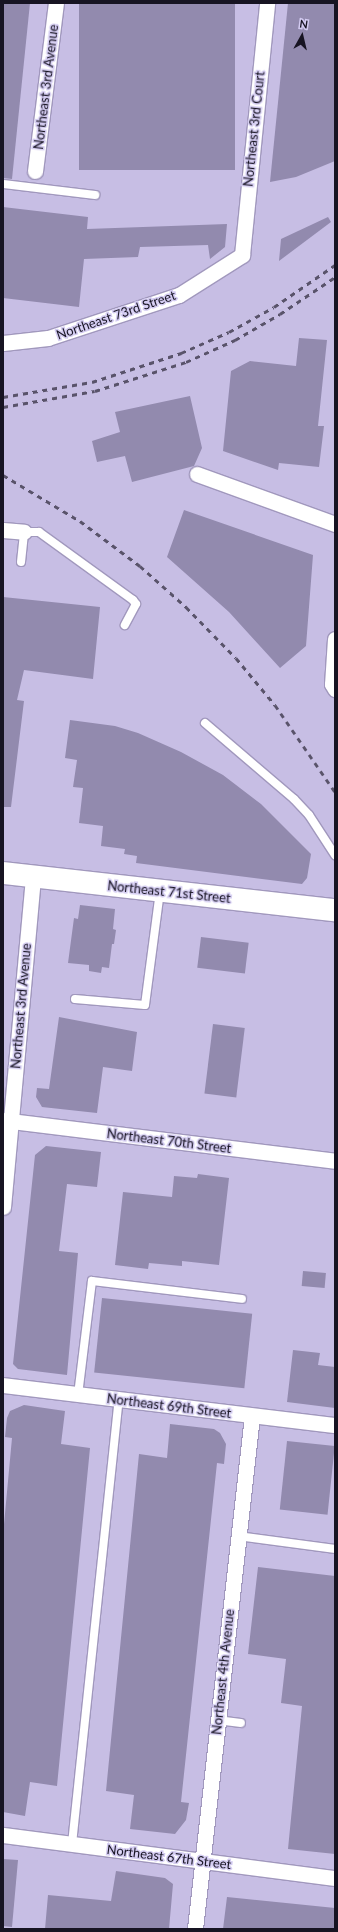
<!DOCTYPE html>
<style>
body{margin:0}
#map{position:relative;width:338px;height:1932px;overflow:hidden;background:#c7bee4;font-family:Lato,sans-serif}
div>[style]{position:absolute}
.building>*{inset:0;background:#928aae;transform-origin:0 0}
.roads{filter:drop-shadow(1px 0 #a198bd) drop-shadow(-1px 0 #a198bd) drop-shadow(0 1px #a198bd) drop-shadow(0 -1px #a198bd)}
.lane>*{height:8px;margin:-4px;padding:0 4px;transform-origin:4px;border-radius:4px;background:#fff}
.street>*{height:15px;margin:-7.5px;padding:0 7.5px;transform-origin:7.5px;border-radius:7.5px;background:#fff}
.secondary>*{height:22px;margin:-11px;padding:0 11px;transform-origin:11px;border-radius:11px;background:#fff}
.rail>*{height:3px;margin-top:-1.5px;transform-origin:0;background:repeating-linear-gradient(90deg,#59536a 0 5px,transparent 0 10px)}
span{translate:-50% -50%;white-space:nowrap;text-align:center;line-height:1.15;-webkit-text-stroke:3px #d3cbf1;paint-order:stroke}
.street-label{font-size:13px;color:#171422}
.frame{position:absolute;inset:0;border:4px solid #171422;pointer-events:none}
.north{position:absolute;left:282px;top:16px;width:40px;height:40px;-webkit-text-stroke:3px #d3cbf1;paint-order:stroke;rotate:8deg;font-size:11px;font-weight:700;line-height:16px;text-align:center;color:#171422}
.north::after{content:'';display:block;margin:auto;width:14px;height:18px;background:#171422;clip-path:polygon(50% 0,100% 100%,50% 72%,0 100%)}
</style>
<div id="map">
<div class="building">
<i style="clip-path:polygon(3px 3px,30px 3px,12px 179px,3px 178px)"></i>
<i style="left:79px;top:3px;width:156px;height:167px"></i>
<i style="clip-path:polygon(288px 3px,335px 3px,335px 161px,296px 177px,270px 182px)"></i>
<i style="clip-path:polygon(3px 207px,88px 217px,87px 229px,227px 224px,225px 247px,210px 259px,208px 245px,140px 247px,138px 257px,84px 259px,79px 307px,3px 298px)"></i>
<i style="clip-path:polygon(328px 217px,331px 222px,279px 261px,281px 239px)"></i>
<i style="clip-path:polygon(299px 338px,327px 340px,318px 426px,324px 426px,319px 467px,279px 463px,278px 470px,223px 451px,231px 371px,250px 361px,296px 366px)"></i>
<i style="clip-path:polygon(190px 396px,202px 448px,194px 466px,132px 482px,125px 456px,97px 462px,92px 441px,120px 432px,115px 412px)"></i>
<i style="clip-path:polygon(184px 510px,313px 555px,306px 646px,280px 668px,229px 612px,167px 557px)"></i>
<i style="clip-path:polygon(3px 597px,100px 607px,93px 679px,24px 670px,17px 700px,24px 701px,11px 807px,3px 807px)"></i>
<i style="clip-path:polygon(70px 720px,115px 726px,138px 733px,181px 752px,223px 775px,261px 804px,311px 854px,307px 878px,302px 884px,136px 863px,137px 856px,124px 854px,125px 849px,101px 846px,103px 826px,79px 823px,83px 788px,73px 787px,77px 760px,65px 758px)"></i>
<i style="clip-path:polygon(80px 905px,115px 909px,113px 929px,116px 930px,114px 944px,112px 944px,109px 968px,102px 967px,101px 973px,89px 971px,89px 965px,68px 963px,74px 918px,78px 919px)"></i>
<i style="left:201px;top:937px;width:48px;height:31px;rotate:7deg"></i>
<i style="clip-path:polygon(59px 1017px,137px 1032px,132px 1071px,103px 1067px,97px 1113px,42px 1107px,36px 1097px,37px 1088px,49px 1089px)"></i>
<i style="left:213px;top:1024px;width:32px;height:70px;rotate:7deg"></i>
<i style="clip-path:polygon(46px 1146px,101px 1152px,97px 1187px,67px 1184px,59px 1251px,78px 1253px,67px 1375px,18px 1369px,13px 1364px,35px 1155px)"></i>
<i style="clip-path:polygon(198px 1174px,229px 1178px,219px 1265px,182px 1261px,182px 1266px,149px 1263px,148px 1269px,115px 1265px,123px 1192px,172px 1197px,174px 1176px,197px 1178px)"></i>
<i style="left:303px;top:1271px;width:23px;height:15px;rotate:5deg"></i>
<i style="left:102px;top:1298px;width:151px;height:75px;rotate:6deg"></i>
<i style="clip-path:polygon(293px 1350px,320px 1353px,318px 1365px,335px 1367px,335px 1408px,287px 1402px)"></i>
<i style="clip-path:polygon(24px 1405px,65px 1411px,61px 1444px,90px 1448px,57px 1786px,30px 1782px,25px 1816px,3px 1812px,3px 1535px,12px 1438px,5px 1437px,7px 1418px,10px 1411px)"></i>
<i style="clip-path:polygon(170px 1424px,214px 1429px,220px 1433px,226px 1444px,224px 1464px,217px 1463px,181px 1802px,189px 1803px,186px 1820px,175px 1834px,130px 1829px,134px 1795px,106px 1791px,139px 1454px,167px 1458px)"></i>
<i style="left:287px;top:1441px;width:48px;height:69px;rotate:6deg"></i>
<i style="clip-path:polygon(258px 1567px,335px 1576px,335px 1854px,288px 1849px,302px 1706px,281px 1703px,286px 1659px,248px 1654px)"></i>
<i style="clip-path:polygon(3px 1859px,18px 1860px,12px 1927px,3px 1926px)"></i>
<i style="clip-path:polygon(116px 1871px,165px 1878px,173px 1884px,169px 1929px,45px 1929px,48px 1895px,111px 1901px)"></i>
<i style="clip-path:polygon(227px 1897px,335px 1908px,335px 1929px,223px 1929px)"></i>
</div>
<div class="roads">
<div class="lane">
<i style="left:3px;top:184px;width:93px;rotate:6.8deg"></i>
<i style="left:21px;top:562px;width:30px;rotate:-84deg"></i>
<i style="left:24px;top:532px;width:15px"></i>
<i style="left:39px;top:532px;width:116px;rotate:35.9deg"></i>
<i style="left:133px;top:600px;width:5px;rotate:53deg"></i>
<i style="left:136px;top:604px;width:24px;rotate:118deg"></i>
<i style="left:205px;top:723px;width:117px;rotate:40.5deg"></i>
<i style="left:294px;top:799px;width:22px;rotate:47deg"></i>
<i style="left:309px;top:815px;width:48px;rotate:57deg"></i>
<i style="left:75px;top:999px;width:70px;rotate:4.9deg"></i>
<i style="left:145px;top:1005px;width:115px;rotate:-82.5deg"></i>
<i style="left:78px;top:1395px;width:115px;rotate:-83deg"></i>
<i style="left:92px;top:1281px;width:151px;rotate:6.8deg"></i>
<i style="left:238px;top:1536px;width:98px;rotate:7.6deg"></i>
<i style="left:217px;top:1720px;width:24px;rotate:7deg"></i>
<i style="left:72px;top:1844px;width:446px;rotate:-84deg"></i>
</div>
<div class="street">
<i style="left:35px;top:171px;width:169px;rotate:-82.9deg"></i>
<i style="left:3px;top:343px;width:45px;rotate:-6.3deg"></i>
<i style="left:48px;top:338px;width:138px;rotate:-18.2deg"></i>
<i style="left:179px;top:295px;width:75px;rotate:-32.4deg"></i>
<i style="left:242px;top:255px;width:253px;rotate:-84.3deg"></i>
<i style="left:197px;top:474px;width:147px;rotate:19.9deg"></i>
<i style="left:3px;top:530px;width:21px;rotate:5deg"></i>
<i style="left:335px;top:639px;width:45px;rotate:93.8deg"></i>
<i style="left:332px;top:684px;width:6px;rotate:59deg"></i>
<i style="left:3px;top:1120px;width:335px;rotate:7deg"></i>
<i style="left:3px;top:1207px;width:331px;rotate:-84.8deg"></i>
<i style="left:3px;top:1385px;width:334px;rotate:6.9deg"></i>
<i style="left:3px;top:1835px;width:335px;rotate:7.4deg"></i>
<i style="left:195px;top:1929px;width:516px;rotate:-83.66deg"></i>
</div>
<div class="secondary">
<i style="left:3px;top:873px;width:334px;rotate:6.4deg"></i>
</div>
</div>
<div class="rail">
<i style="left:3px;top:397px;width:90px;rotate:-9.6deg"></i>
<i style="left:92px;top:382px;width:94px;rotate:-18deg"></i>
<i style="left:181px;top:353px;width:52px;rotate:-23.6deg"></i>
<i style="left:229px;top:332px;width:51px;rotate:-29.1deg"></i>
<i style="left:274px;top:307px;width:74px;rotate:-34.5deg"></i>
<i style="left:3px;top:407px;width:93px;rotate:-9.9deg"></i>
<i style="left:95px;top:391px;width:96px;rotate:-17.7deg"></i>
<i style="left:186px;top:362px;width:54px;rotate:-24.2deg"></i>
<i style="left:235px;top:340px;width:52px;rotate:-30deg"></i>
<i style="left:280px;top:314px;width:66px;rotate:-33.9deg"></i>
<i style="left:3px;top:475px;width:90px;rotate:30.9deg"></i>
<i style="left:80px;top:521px;width:75px;rotate:36.9deg"></i>
<i style="left:140px;top:566px;width:62px;rotate:41.7deg"></i>
<i style="left:186px;top:607px;width:71px;rotate:45.6deg"></i>
<i style="left:236px;top:658px;width:61px;rotate:50.3deg"></i>
<i style="left:275px;top:705px;width:106px;rotate:55.4deg"></i>
</div>
<div class="street-label">
<span style="left:46px;top:87px;rotate:-83deg">Northeast 3rd Avenue</span>
<span style="left:254px;top:129px;rotate:-84deg">Northeast 3rd Court</span>
<span style="left:116px;top:315px;rotate:-19deg">Northeast 73rd Street</span>
<span style="left:169px;top:892px;rotate:6deg">Northeast 71st Street</span>
<span style="left:21px;top:1006px;rotate:-85deg">Northeast 3rd Avenue</span>
<span style="left:169px;top:1141px;rotate:7deg">Northeast 70th Street</span>
<span style="left:169px;top:1406px;rotate:7deg">Northeast 69th Street</span>
<span style="left:223px;top:1672px;rotate:-84deg">Northeast 4th Avenue</span>
<span style="left:169px;top:1857px;rotate:7deg">Northeast 67th Street</span>
</div>
<div class="frame"></div>
<div class="north">N</div>
</div>
